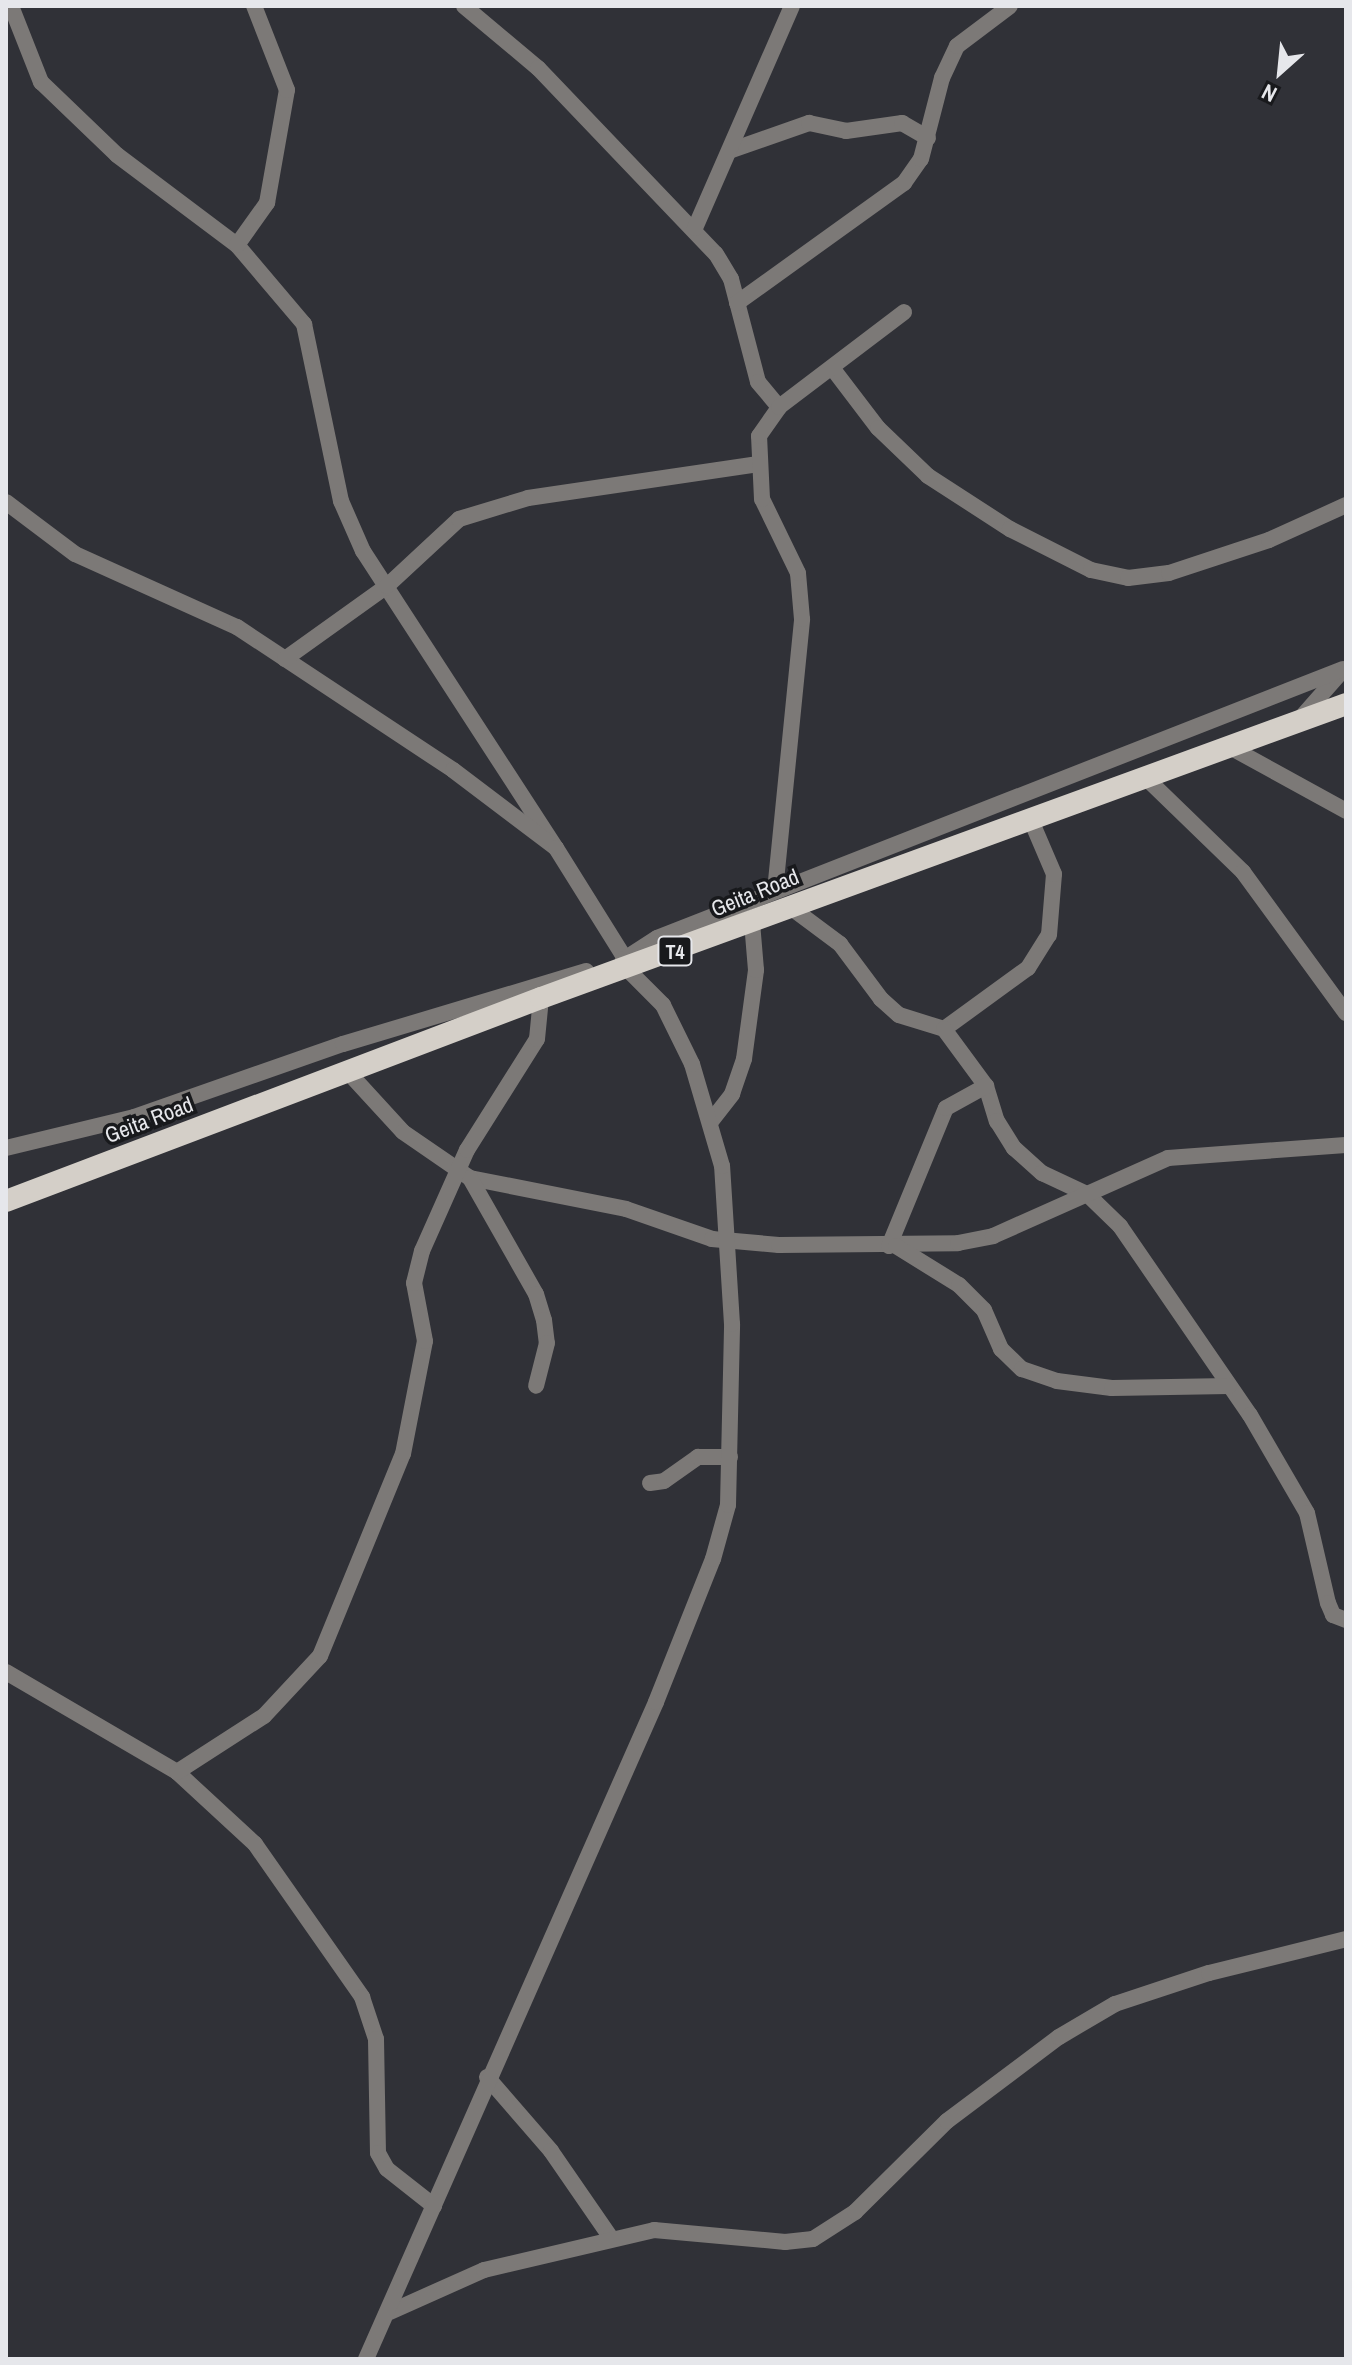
<!DOCTYPE html>
<style>
body{margin:0}
#map{position:relative;width:1352px;height:2365px;overflow:hidden;background:#303137;font-family:"Archivo Narrow",sans-serif}
div>[style]{position:absolute}
.minor>*{height:16px;margin:-8px;padding:0 8px;transform-origin:8px;border-radius:8px;background:#7c7977}
.trunk>*{height:22px;margin:-11px;padding:0 11px;transform-origin:11px;border-radius:11px;background:#d4cfc8}
span{translate:-50% -50%;white-space:nowrap;text-align:center;line-height:1.15;-webkit-text-stroke:7px #18191c;paint-order:stroke}
.shield-label span{padding:2px 6px;background:#18191c;border:2px solid;border-radius:6px;-webkit-text-stroke-width:0}
.shield-label{font-size:20px;color:#e6e7eb;font-weight:700}
.street-label{font-size:22px;color:#e6e7eb}
.frame{position:absolute;inset:0;border:8px solid #e6e7eb;pointer-events:none}
.north{position:absolute;left:1240px;top:32px;width:80px;height:80px;-webkit-text-stroke:6px #18191c;paint-order:stroke;rotate:207deg;font-size:22px;font-weight:700;line-height:32px;text-align:center;color:#e6e7eb}
.north::after{content:'';display:block;margin:auto;width:28px;height:36px;background:#e6e7eb;clip-path:polygon(50% 0,100% 100%,50% 72%,0 100%)}
</style>
<div id="map">
<div class="minor">
<i style="left:11px;top:6px;width:82px;rotate:68.5deg"></i>
<i style="left:41px;top:82px;width:105px;rotate:43.8deg"></i>
<i style="left:117px;top:155px;width:150px;rotate:36.9deg"></i>
<i style="left:237px;top:245px;width:104px;rotate:49.7deg"></i>
<i style="left:304px;top:324px;width:181px;rotate:78.2deg"></i>
<i style="left:341px;top:501px;width:55px;rotate:66.3deg"></i>
<i style="left:363px;top:551px;width:354px;rotate:57deg"></i>
<i style="left:464px;top:6px;width:97px;rotate:40deg"></i>
<i style="left:538px;top:68px;width:257px;rotate:46.3deg"></i>
<i style="left:716px;top:254px;width:29px;rotate:59deg"></i>
<i style="left:731px;top:279px;width:106px;rotate:75.3deg"></i>
<i style="left:758px;top:382px;width:33px;rotate:50deg"></i>
<i style="left:732px;top:150px;width:82px;rotate:-19.3deg"></i>
<i style="left:809px;top:123px;width:38px;rotate:12deg"></i>
<i style="left:846px;top:131px;width:57px;rotate:-8.1deg"></i>
<i style="left:902px;top:123px;width:30px;rotate:30deg"></i>
<i style="left:695px;top:228px;width:242px;rotate:-66.4deg"></i>
<i style="left:237px;top:245px;width:52px;rotate:-54.5deg"></i>
<i style="left:267px;top:203px;width:115px;rotate:-80deg"></i>
<i style="left:287px;top:90px;width:90px;rotate:-111.4deg"></i>
<i style="left:737px;top:303px;width:206px;rotate:-35.7deg"></i>
<i style="left:904px;top:183px;width:29px;rotate:-55deg"></i>
<i style="left:921px;top:159px;width:84px;rotate:-75.5deg"></i>
<i style="left:942px;top:78px;width:35px;rotate:-65deg"></i>
<i style="left:957px;top:46px;width:66px;rotate:-37deg"></i>
<i style="left:833px;top:369px;width:74px;rotate:52.7deg"></i>
<i style="left:878px;top:428px;width:69px;rotate:43.8deg"></i>
<i style="left:928px;top:476px;width:98px;rotate:32.9deg"></i>
<i style="left:1010px;top:529px;width:91px;rotate:26.8deg"></i>
<i style="left:1091px;top:570px;width:38px;rotate:12deg"></i>
<i style="left:1128px;top:578px;width:41px;rotate:-7deg"></i>
<i style="left:1169px;top:573px;width:105px;rotate:-18.3deg"></i>
<i style="left:1269px;top:540px;width:85px;rotate:-24.4deg"></i>
<i style="left:6px;top:502px;width:86px;rotate:37deg"></i>
<i style="left:75px;top:554px;width:178px;rotate:24.3deg"></i>
<i style="left:237px;top:627px;width:259px;rotate:33.5deg"></i>
<i style="left:453px;top:770px;width:129px;rotate:37.1deg"></i>
<i style="left:556px;top:848px;width:132px;rotate:58deg"></i>
<i style="left:285px;top:659px;width:125px;rotate:-35.6deg"></i>
<i style="left:387px;top:586px;width:98px;rotate:-42.9deg"></i>
<i style="left:459px;top:519px;width:72px;rotate:-16.9deg"></i>
<i style="left:528px;top:498px;width:233px;rotate:-8.4deg"></i>
<i style="left:1299px;top:720px;width:65px;rotate:-48.7deg"></i>
<i style="left:1228px;top:746px;width:135px;rotate:28.8deg"></i>
<i style="left:1144px;top:776px;width:138px;rotate:44.1deg"></i>
<i style="left:1243px;top:872px;width:175px;rotate:53.9deg"></i>
<i style="left:775px;top:891px;width:273px;rotate:-84.3deg"></i>
<i style="left:802px;top:619px;width:46px;rotate:-95deg"></i>
<i style="left:798px;top:573px;width:82px;rotate:-115.9deg"></i>
<i style="left:762px;top:499px;width:63px;rotate:-92.7deg"></i>
<i style="left:759px;top:436px;width:35px;rotate:-55deg"></i>
<i style="left:779px;top:407px;width:157px;rotate:-37.2deg"></i>
<i style="left:789px;top:906px;width:64px;rotate:36.7deg"></i>
<i style="left:840px;top:944px;width:69px;rotate:53.3deg"></i>
<i style="left:881px;top:999px;width:24px;rotate:42deg"></i>
<i style="left:899px;top:1015px;width:47px;rotate:17.3deg"></i>
<i style="left:944px;top:1029px;width:104px;rotate:-36deg"></i>
<i style="left:1028px;top:968px;width:39px;rotate:-58deg"></i>
<i style="left:1049px;top:935px;width:61px;rotate:-85.3deg"></i>
<i style="left:1054px;top:874px;width:61px;rotate:-113.2deg"></i>
<i style="left:623px;top:960px;width:40px;rotate:-32.9deg"></i>
<i style="left:657px;top:938px;width:737px;rotate:-21.41deg"></i>
<i style="left:944px;top:1029px;width:71px;rotate:53.6deg"></i>
<i style="left:986px;top:1086px;width:37px;rotate:73deg"></i>
<i style="left:997px;top:1121px;width:32px;rotate:58deg"></i>
<i style="left:1014px;top:1148px;width:38px;rotate:42deg"></i>
<i style="left:1042px;top:1173px;width:50px;rotate:25deg"></i>
<i style="left:1087px;top:1194px;width:46px;rotate:44.1deg"></i>
<i style="left:1120px;top:1226px;width:229px;rotate:55.5deg"></i>
<i style="left:1250px;top:1415px;width:113px;rotate:59.8deg"></i>
<i style="left:1307px;top:1513px;width:92px;rotate:76.9deg"></i>
<i style="left:1328px;top:1603px;width:13px;rotate:67deg"></i>
<i style="left:1333px;top:1615px;width:14px;rotate:21deg"></i>
<i style="left:348px;top:1072px;width:81px;rotate:47.5deg"></i>
<i style="left:403px;top:1132px;width:81px;rotate:34.5deg"></i>
<i style="left:470px;top:1178px;width:159px;rotate:11.2deg"></i>
<i style="left:626px;top:1209px;width:91px;rotate:19.2deg"></i>
<i style="left:712px;top:1239px;width:67px;rotate:5.1deg"></i>
<i style="left:779px;top:1245px;width:179px;rotate:-0.6deg"></i>
<i style="left:958px;top:1243px;width:36px;rotate:-11deg"></i>
<i style="left:993px;top:1236px;width:192px;rotate:-24deg"></i>
<i style="left:1168px;top:1158px;width:178px;rotate:-4.2deg"></i>
<i style="left:712px;top:1120px;width:33px;rotate:-52deg"></i>
<i style="left:732px;top:1094px;width:37px;rotate:-71deg"></i>
<i style="left:744px;top:1059px;width:90px;rotate:-82.3deg"></i>
<i style="left:756px;top:970px;width:48px;rotate:-94.8deg"></i>
<i style="left:6px;top:1148px;width:132px;rotate:-13.6deg"></i>
<i style="left:134px;top:1117px;width:221px;rotate:-19.3deg"></i>
<i style="left:343px;top:1044px;width:254px;rotate:-16.7deg"></i>
<i style="left:470px;top:1178px;width:133px;rotate:60.4deg"></i>
<i style="left:536px;top:1294px;width:27px;rotate:73deg"></i>
<i style="left:544px;top:1320px;width:23px;rotate:83deg"></i>
<i style="left:547px;top:1343px;width:44px;rotate:104.3deg"></i>
<i style="left:889px;top:1246px;width:149px;rotate:-67.6deg"></i>
<i style="left:946px;top:1108px;width:46px;rotate:-28.8deg"></i>
<i style="left:896px;top:1246px;width:74px;rotate:31.8deg"></i>
<i style="left:959px;top:1285px;width:35px;rotate:45deg"></i>
<i style="left:984px;top:1310px;width:43px;rotate:66.4deg"></i>
<i style="left:1001px;top:1349px;width:29px;rotate:44deg"></i>
<i style="left:1022px;top:1369px;width:37px;rotate:19deg"></i>
<i style="left:1057px;top:1381px;width:55px;rotate:7.3deg"></i>
<i style="left:1112px;top:1388px;width:117px;rotate:-1deg"></i>
<i style="left:650px;top:1483px;width:14px;rotate:-8deg"></i>
<i style="left:664px;top:1481px;width:42px;rotate:-35.2deg"></i>
<i style="left:698px;top:1457px;width:32px"></i>
<i style="left:6px;top:1672px;width:198px;rotate:30.3deg"></i>
<i style="left:177px;top:1772px;width:106px;rotate:42.7deg"></i>
<i style="left:255px;top:1844px;width:187px;rotate:55deg"></i>
<i style="left:362px;top:1997px;width:44px;rotate:71.6deg"></i>
<i style="left:376px;top:2039px;width:114px;rotate:89deg"></i>
<i style="left:378px;top:2153px;width:18px;rotate:61deg"></i>
<i style="left:387px;top:2169px;width:60px;rotate:38.2deg"></i>
<i style="left:177px;top:1772px;width:103px;rotate:-32.8deg"></i>
<i style="left:264px;top:1716px;width:82px;rotate:-47deg"></i>
<i style="left:320px;top:1656px;width:218px;rotate:-67.7deg"></i>
<i style="left:403px;top:1454px;width:115px;rotate:-79deg"></i>
<i style="left:425px;top:1341px;width:59px;rotate:-100.7deg"></i>
<i style="left:414px;top:1283px;width:33px;rotate:-76deg"></i>
<i style="left:422px;top:1251px;width:111px;rotate:-66deg"></i>
<i style="left:467px;top:1150px;width:131px;rotate:-57.8deg"></i>
<i style="left:537px;top:1039px;width:41px;rotate:-84.4deg"></i>
<i style="left:487px;top:2077px;width:98px;rotate:49.1deg"></i>
<i style="left:551px;top:2151px;width:106px;rotate:55.4deg"></i>
<i style="left:390px;top:2312px;width:103px;rotate:-24.1deg"></i>
<i style="left:484px;top:2270px;width:175px;rotate:-13.2deg"></i>
<i style="left:654px;top:2230px;width:132px;rotate:5.2deg"></i>
<i style="left:785px;top:2242px;width:28px;rotate:-6deg"></i>
<i style="left:813px;top:2239px;width:50px;rotate:-32.7deg"></i>
<i style="left:855px;top:2212px;width:129px;rotate:-44.7deg"></i>
<i style="left:947px;top:2121px;width:140px;rotate:-36.9deg"></i>
<i style="left:1059px;top:2037px;width:65px;rotate:-30.5deg"></i>
<i style="left:1115px;top:2004px;width:99px;rotate:-18.3deg"></i>
<i style="left:1209px;top:1973px;width:141px;rotate:-13.9deg"></i>
<i style="left:366px;top:2359px;width:718px;rotate:-66.18deg"></i>
<i style="left:656px;top:1702px;width:154px;rotate:-68.3deg"></i>
<i style="left:713px;top:1559px;width:56px;rotate:-74.5deg"></i>
<i style="left:728px;top:1505px;width:181px;rotate:-88.7deg"></i>
<i style="left:732px;top:1324px;width:158px;rotate:-93.6deg"></i>
<i style="left:722px;top:1166px;width:106px;rotate:-106.4deg"></i>
<i style="left:692px;top:1064px;width:66px;rotate:-116.2deg"></i>
<i style="left:663px;top:1005px;width:51px;rotate:-135deg"></i>
</div>
<div class="trunk">
<i style="left:6px;top:1201px;width:572px;rotate:-20.78deg"></i>
<i style="left:541px;top:998px;width:857px;rotate:-20.06deg"></i>
</div>
<div class="shield-label">
<span style="left:675px;top:951px">T4</span>
</div>
<div class="street-label">
<span style="left:755px;top:893px;rotate:-22deg">Geita Road</span>
<span style="left:149px;top:1120px;rotate:-21deg">Geita Road</span>
</div>
<div class="frame"></div>
<div class="north">N</div>
</div>
